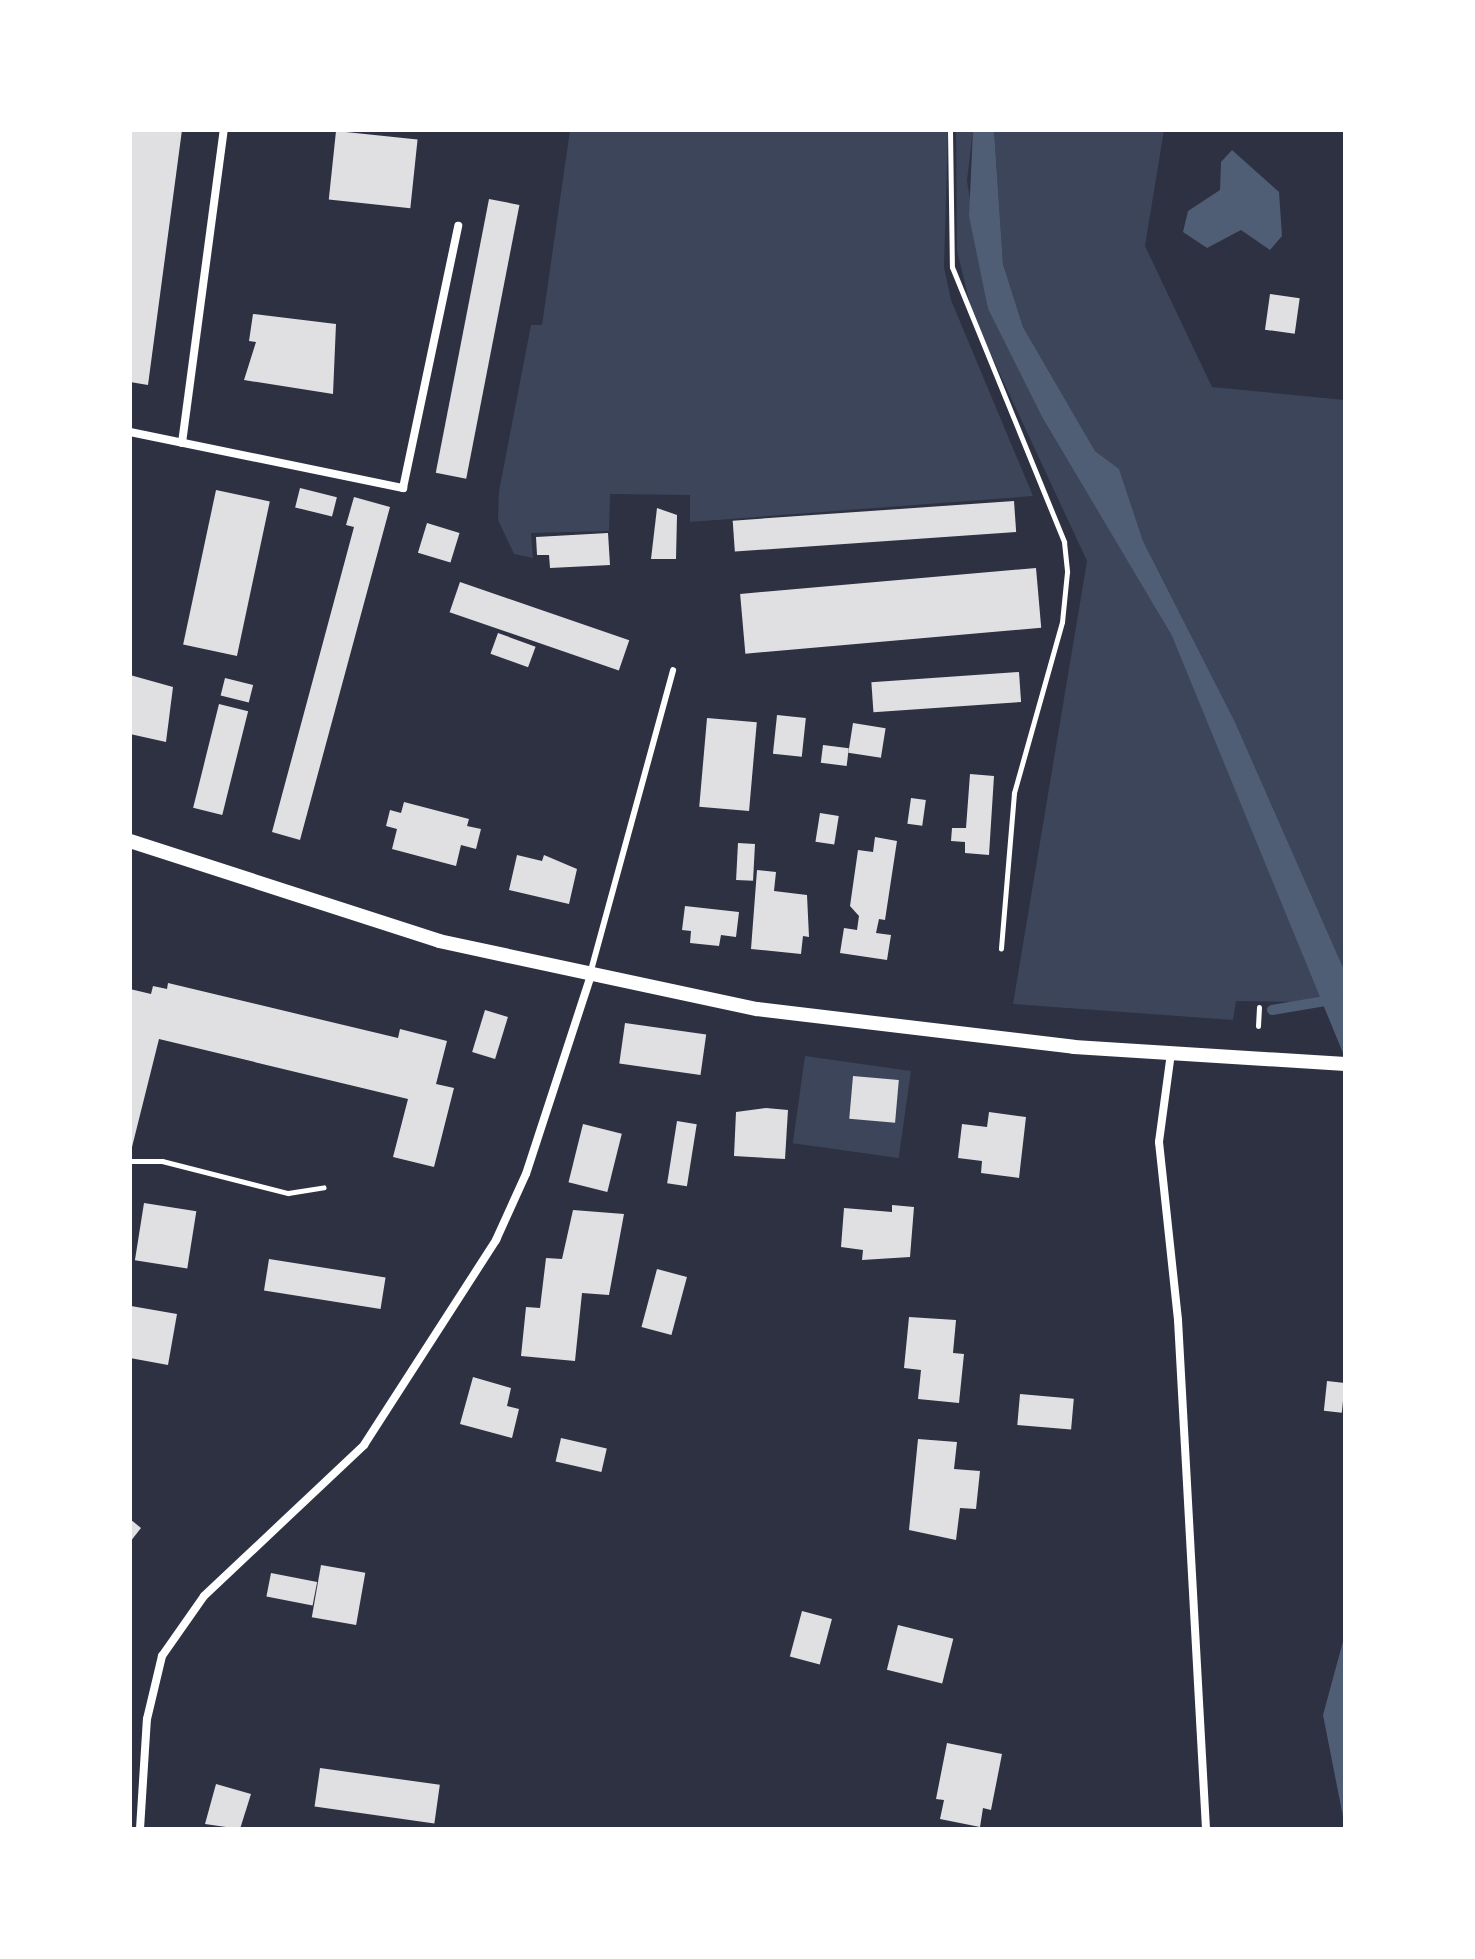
<!DOCTYPE html>
<style>
body{margin:0}
#map{position:relative;width:1475px;height:1959px;overflow:hidden;background:#2d3142;font-family:"IBM Plex Serif",serif}
div>[style]{position:absolute}
.green>*{inset:0;background:#3c4559;transform-origin:0 0}
.water>*{inset:0;background:#4f5d75}
.stream>*{height:10px;margin:-5px;padding:0 5px;transform-origin:5px;border-radius:5px;background:#4f5d75}
.building>*{inset:0;background:#e0e0e3;transform-origin:0 0}
.path>*{height:5px;margin:-2.5px;padding:0 2.5px;transform-origin:2.5px;border-radius:2.5px;background:#fff}
.service>*{height:6px;margin:-3px;padding:0 3px;transform-origin:3px;border-radius:3px;background:#fff}
.minor>*{height:8px;margin:-4px;padding:0 4px;transform-origin:4px;border-radius:4px;background:#fff}
.tertiary>*{height:14px;margin:-7px;padding:0 7px;transform-origin:7px;border-radius:7px;background:#fff}
span{translate:-50% -50%;white-space:nowrap;text-align:center;line-height:1.15;-webkit-text-stroke:6px #fff;paint-order:stroke}
.frame{position:absolute;inset:0;border:132px solid #fff;pointer-events:none}
</style>
<div id="map">
<div class="green">
<i style="clip-path:polygon(570px 130px,948px 130px,944px 267px,951px 300px,1033px 496px,690px 522px,690px 495px,610px 494px,609px 531px,531px 533px,533px 558px,514px 554px,498px 520px,499px 491px,531px 325px,542px 325px)"></i>
<i style="clip-path:polygon(956px 130px,973px 130px,967px 181px,988px 309px,1042px 417px,1172px 636px,1325px 995px,1307px 1002px,1236px 1001px,1233px 1020px,1013px 1004px,1087px 561px,973px 316px,957px 251px)"></i>
<i style="clip-path:polygon(994px 130px,1164px 130px,1145px 246px,1212px 387px,1345px 400px,1345px 972px,1235px 722px,1143px 541px,1119px 470px,1095px 451px,1023px 327px,1003px 264px)"></i>
<i style="left:805px;top:1056px;width:107px;height:88px;rotate:8deg"></i>
</div>
<div class="water">
<i style="clip-path:polygon(973px 130px,994px 130px,1003px 264px,1023px 327px,1095px 451px,1119px 469px,1143px 541px,1235px 722px,1345px 972px,1345px 1058px,1172px 636px,1042px 417px,988px 309px,969px 216px)"></i>
<i style="clip-path:polygon(1232px 150px,1279px 192px,1282px 236px,1270px 250px,1241px 230px,1207px 248px,1183px 232px,1188px 211px,1220px 190px,1221px 162px)"></i>
<i style="clip-path:polygon(1345px 1634px,1345px 1827px,1323px 1715px)"></i>
</div>
<div class="stream">
<i style="left:1272px;top:1010px;width:66px;rotate:-9.6deg"></i>
</div>
<div class="building">
<i style="clip-path:polygon(130px 130px,182px 130px,148px 385px,130px 382px)"></i>
<i style="left:336px;top:131px;width:82px;height:69px;rotate:6deg"></i>
<i style="left:489px;top:199px;width:31px;height:279px;rotate:11deg"></i>
<i style="left:1270px;top:294px;width:30px;height:36px;rotate:8deg"></i>
<i style="clip-path:polygon(253px 314px,336px 324px,333px 394px,244px 380px,256px 342px,249px 341px)"></i>
<i style="left:300px;top:488px;width:38px;height:20px;rotate:14deg"></i>
<i style="left:216px;top:490px;width:55px;height:158px;rotate:12deg"></i>
<i style="clip-path:polygon(354px 497px,390px 507px,300px 840px,272px 832px,354px 527px,346px 525px)"></i>
<i style="left:1014px;top:501px;width:31px;height:282px;rotate:86deg"></i>
<i style="clip-path:polygon(657px 508px,677px 515px,676px 559px,651px 559px)"></i>
<i style="left:427px;top:523px;width:34px;height:31px;rotate:17deg"></i>
<i style="clip-path:polygon(608px 533px,610px 565px,550px 568px,549px 555px,537px 555px,536px 537px)"></i>
<i style="left:1036px;top:568px;width:60px;height:297px;rotate:85deg"></i>
<i style="left:460px;top:582px;width:179px;height:32px;rotate:19deg"></i>
<i style="left:498px;top:633px;width:40px;height:22px;rotate:20deg"></i>
<i style="left:1019px;top:672px;width:30px;height:148px;rotate:86deg"></i>
<i style="clip-path:polygon(130px 675px,173px 687px,166px 742px,130px 734px)"></i>
<i style="left:225px;top:678px;width:29px;height:18px;rotate:14deg"></i>
<i style="left:219px;top:704px;width:30px;height:107px;rotate:14deg"></i>
<i style="left:777px;top:715px;width:29px;height:39px;rotate:6deg"></i>
<i style="left:707px;top:718px;width:50px;height:89px;rotate:5deg"></i>
<i style="left:853px;top:723px;width:33px;height:30px;rotate:9deg"></i>
<i style="left:823px;top:745px;width:26px;height:18px;rotate:7deg"></i>
<i style="clip-path:polygon(970px 774px,994px 776px,989px 855px,965px 853px,965px 842px,951px 841px,952px 828px,966px 828px)"></i>
<i style="left:911px;top:798px;width:15px;height:26px;rotate:8deg"></i>
<i style="clip-path:polygon(404px 802px,469px 819px,467px 826px,481px 829px,476px 849px,461px 845px,456px 866px,392px 849px,397px 829px,386px 826px,390px 810px,401px 813px)"></i>
<i style="left:820px;top:813px;width:19px;height:29px;rotate:9deg"></i>
<i style="clip-path:polygon(875px 837px,897px 841px,885px 920px,879px 919px,876px 933px,891px 935px,887px 960px,840px 953px,844px 928px,857px 930px,859px 916px,850px 906px,858px 850px,873px 852px)"></i>
<i style="left:738px;top:843px;width:17px;height:37px;rotate:3deg"></i>
<i style="clip-path:polygon(517px 855px,542px 861px,544px 855px,577px 869px,569px 904px,509px 890px)"></i>
<i style="clip-path:polygon(757px 870px,776px 872px,774px 891px,807px 895px,809px 937px,803px 936px,801px 954px,751px 949px)"></i>
<i style="clip-path:polygon(685px 906px,739px 912px,736px 937px,721px 935px,719px 946px,690px 943px,691px 931px,682px 930px)"></i>
<i style="clip-path:polygon(168px 983px,398px 1038px,400px 1029px,447px 1041px,436px 1084px,454px 1088px,434px 1167px,393px 1157px,408px 1099px,159px 1039px,130px 1155px,130px 989px,151px 994px,153px 986px,167px 989px)"></i>
<i style="left:485px;top:1010px;width:24px;height:44px;rotate:17deg"></i>
<i style="left:625px;top:1023px;width:82px;height:41px;rotate:8deg"></i>
<i style="left:853px;top:1076px;width:46px;height:43px;rotate:5deg"></i>
<i style="clip-path:polygon(766px 1108px,788px 1110px,785px 1159px,734px 1156px,736px 1112px)"></i>
<i style="clip-path:polygon(989px 1112px,1026px 1117px,1019px 1178px,981px 1173px,982px 1161px,958px 1158px,962px 1124px,987px 1127px)"></i>
<i style="left:677px;top:1121px;width:20px;height:63px;rotate:9deg"></i>
<i style="left:583px;top:1124px;width:40px;height:60px;rotate:14deg"></i>
<i style="left:144px;top:1203px;width:53px;height:58px;rotate:9deg"></i>
<i style="clip-path:polygon(892px 1205px,914px 1207px,910px 1257px,862px 1260px,863px 1250px,841px 1247px,844px 1208px,892px 1212px)"></i>
<i style="clip-path:polygon(573px 1210px,624px 1214px,609px 1295px,582px 1293px,575px 1361px,521px 1356px,526px 1307px,540px 1308px,546px 1258px,562px 1259px)"></i>
<i style="left:269px;top:1259px;width:118px;height:32px;rotate:9deg"></i>
<i style="left:657px;top:1269px;width:31px;height:60px;rotate:15deg"></i>
<i style="clip-path:polygon(131px 1306px,177px 1314px,168px 1365px,130px 1358px)"></i>
<i style="clip-path:polygon(909px 1317px,956px 1320px,953px 1353px,964px 1354px,959px 1403px,918px 1399px,921px 1370px,904px 1368px)"></i>
<i style="clip-path:polygon(473px 1377px,511px 1388px,507px 1406px,519px 1409px,512px 1438px,460px 1424px)"></i>
<i style="left:1327px;top:1381px;width:18px;height:30px;rotate:6deg"></i>
<i style="left:1020px;top:1394px;width:54px;height:31px;rotate:5deg"></i>
<i style="left:561px;top:1438px;width:47px;height:24px;rotate:13deg"></i>
<i style="clip-path:polygon(918px 1439px,957px 1442px,954px 1469px,980px 1471px,976px 1509px,960px 1508px,956px 1540px,909px 1530px)"></i>
<i style="clip-path:polygon(130px 1519px,141px 1528px,130px 1542px)"></i>
<i style="left:321px;top:1565px;width:45px;height:53px;rotate:10deg"></i>
<i style="left:271px;top:1573px;width:47px;height:24px;rotate:11deg"></i>
<i style="left:802px;top:1611px;width:31px;height:47px;rotate:15deg"></i>
<i style="left:898px;top:1625px;width:57px;height:46px;rotate:14deg"></i>
<i style="clip-path:polygon(947px 1743px,1002px 1754px,991px 1810px,983px 1808px,980px 1827px,940px 1819px,944px 1800px,936px 1799px)"></i>
<i style="left:320px;top:1768px;width:121px;height:39px;rotate:8deg"></i>
<i style="clip-path:polygon(216px 1784px,251px 1794px,240px 1829px,205px 1824px)"></i>
</div>
<div class="path">
<i style="left:950px;top:130px;width:137px;rotate:89.2deg"></i>
<i style="left:952px;top:267px;width:297px;rotate:67.8deg"></i>
<i style="left:1064px;top:542px;width:30px;rotate:84deg"></i>
<i style="left:1067px;top:572px;width:50px;rotate:95.7deg"></i>
<i style="left:1062px;top:622px;width:178px;rotate:105.7deg"></i>
<i style="left:1014px;top:793px;width:156px;rotate:94.8deg"></i>
<i style="left:1258px;top:1026px;width:19px;rotate:-87deg"></i>
<i style="left:130px;top:1161px;width:32px"></i>
<i style="left:162px;top:1161px;width:130px;rotate:14.3deg"></i>
<i style="left:288px;top:1193px;width:36px;rotate:-9deg"></i>
</div>
<div class="service">
<i style="left:590px;top:974px;width:315px;rotate:-74.7deg"></i>
</div>
<div class="minor">
<i style="left:130px;top:432px;width:279px;rotate:11.6deg"></i>
<i style="left:403px;top:488px;width:268px;rotate:-78.1deg"></i>
<i style="left:182px;top:443px;width:316px;rotate:-82.4deg"></i>
<i style="left:1171px;top:1053px;width:90px;rotate:97.7deg"></i>
<i style="left:1159px;top:1142px;width:179px;rotate:83.9deg"></i>
<i style="left:1178px;top:1320px;width:510px;rotate:86.85deg"></i>
<i style="left:140px;top:1829px;width:110px;rotate:-86.4deg"></i>
<i style="left:147px;top:1719px;width:65px;rotate:-76.6deg"></i>
<i style="left:162px;top:1656px;width:73px;rotate:-55deg"></i>
<i style="left:204px;top:1596px;width:220px;rotate:-43.3deg"></i>
<i style="left:364px;top:1445px;width:244px;rotate:-57.2deg"></i>
<i style="left:496px;top:1240px;width:72px;rotate:-65.6deg"></i>
<i style="left:526px;top:1174px;width:206px;rotate:-71.9deg"></i>
</div>
<div class="tertiary">
<i style="left:130px;top:841px;width:325px;rotate:17.9deg"></i>
<i style="left:439px;top:941px;width:325px;rotate:12.1deg"></i>
<i style="left:757px;top:1009px;width:319px;rotate:6.8deg"></i>
<i style="left:1074px;top:1047px;width:272px;rotate:3.6deg"></i>
</div>
<div class="frame"></div>
</div>
